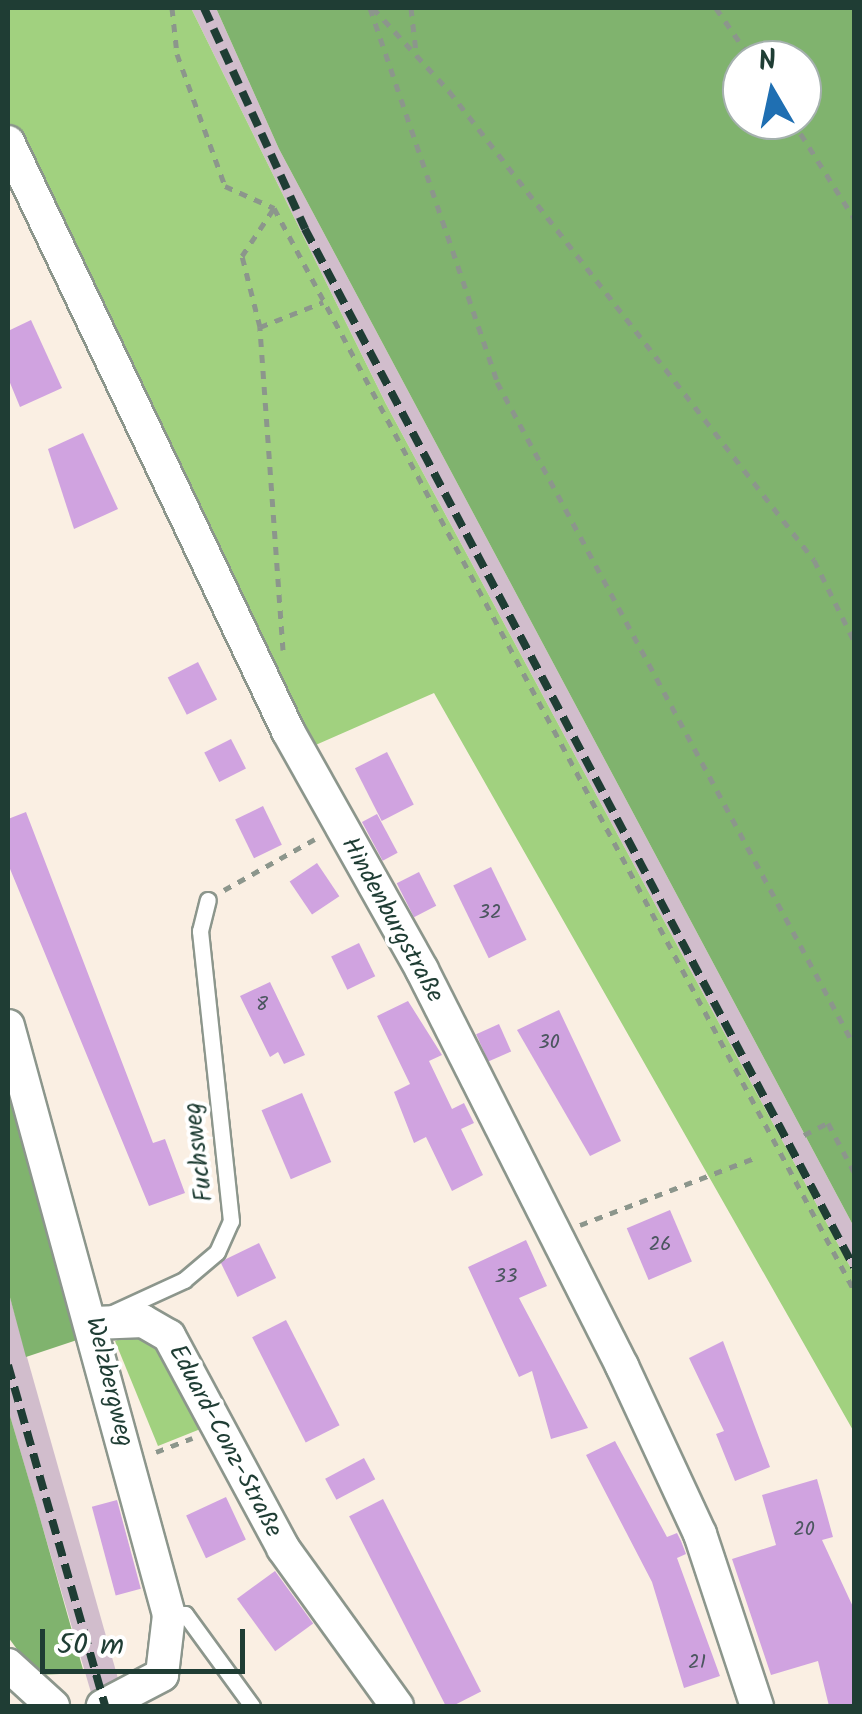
<!DOCTYPE html>
<meta charset="utf-8">
<style>
body{margin:0}
#map{position:relative;width:862px;height:1714px;overflow:hidden;background:#faefe3;font-family:Kalam,sans-serif}
div>[style]{position:absolute}
.industrial>*{inset:0;background:#d1bdcc}
.green>*{inset:0;background:#a1d17f}
.forest>*{inset:0;background:#80b36e}
.building>*{inset:0;background:#d0a3e0;transform-origin:0 0}
.path>*{height:5px;margin-top:-2.5px;transform-origin:0;background:repeating-linear-gradient(90deg,#8c968c 0 8px,transparent 0 16px)}
.roads{filter:drop-shadow(2px 0 #8c968c) drop-shadow(-2px 0 #8c968c) drop-shadow(0 2px #8c968c) drop-shadow(0 -2px #8c968c)}
.lane>*{height:15px;margin:-7.5px;padding:0 7.5px;transform-origin:7.5px;border-radius:7.5px;background:#fff}
.street>*{height:32px;margin:-16px;padding:0 16px;transform-origin:16px;border-radius:16px;background:#fff}
.rail>*{height:8px;margin-top:-4px;transform-origin:0;background:repeating-linear-gradient(90deg,#1f3d34 0 15px,transparent 0 23px)}
span{translate:-50% -50%;white-space:nowrap;text-align:center;line-height:1.15;-webkit-text-stroke:8px #fff;paint-order:stroke}
.number-label{font-size:20px;color:#4b565f}
.number-label span{-webkit-text-stroke-width:0}
.street-label{font-size:25px;color:#1f3d34}
.frame{position:absolute;inset:0;border:10px solid #1f3d34;pointer-events:none}
.north{position:absolute;left:722px;top:40px;width:100px;height:100px;box-sizing:border-box;background:#fff;border:2px solid #a5b1ae;border-radius:50%;rotate:351deg;font-size:28px;font-weight:700;line-height:40px;text-align:center;color:#1f3d34}
.north::after{content:'';display:block;margin:auto;width:35px;height:45px;background:#1f6fb2;clip-path:polygon(50% 0,100% 100%,50% 72%,0 100%)}
.scale{position:absolute;left:40px;top:1629px;width:205px;height:45px;box-sizing:border-box;border:5px solid #1f3d34;border-top:0;padding-left:12px;font-size:30px;line-height:35px;white-space:nowrap;color:#1f3d34;-webkit-text-stroke:8px #fff;paint-order:stroke}
</style>
<div id="map">
<div class="industrial">
<i style="clip-path:polygon(191px 8px,216px 8px,279px 149px,854px 1227px,854px 1274px,386px 404px)"></i>
<i style="clip-path:polygon(8px 1290px,121px 1689px,92px 1696px,8px 1409px)"></i>
</div>
<div class="green">
<i style="clip-path:polygon(8px 8px,191px 8px,386px 404px,854px 1274px,854px 1432px,434px 693px,286px 758px,8px 164px)"></i>
<i style="clip-path:polygon(135px 1333px,162px 1346px,208px 1426px,158px 1446px,115px 1341px)"></i>
</div>
<div class="forest">
<i style="clip-path:polygon(evenodd,216px 8px,854px 8px,854px 1227px,279px 149px,216px 8px,742px 60px,802px 60px,802px 120px,742px 120px,742px 60px)"></i>
<i style="clip-path:polygon(8px 1077px,86px 1337px,26px 1357px,8px 1290px)"></i>
<i style="clip-path:polygon(8px 1409px,36px 1504px,84px 1673px,36px 1675px,8px 1637px)"></i>
</div>
<div class="building">
<i style="clip-path:polygon(31px 320px,62px 388px,20px 407px,8px 378px,8px 331px)"></i>
<i style="clip-path:polygon(83px 433px,118px 509px,74px 529px,48px 449px)"></i>
<i style="left:198px;top:662px;width:42px;height:34px;rotate:63deg"></i>
<i style="left:231px;top:739px;width:33px;height:30px;rotate:63deg"></i>
<i style="left:387px;top:752px;width:59px;height:36px;rotate:63deg"></i>
<i style="left:263px;top:806px;width:43px;height:31px;rotate:64deg"></i>
<i style="clip-path:polygon(26px 812px,153px 1143px,165px 1139px,185px 1193px,149px 1206px,8px 864px,8px 819px)"></i>
<i style="left:377px;top:814px;width:44px;height:17px;rotate:62deg"></i>
<i style="left:317px;top:863px;width:40px;height:33px;rotate:56deg"></i>
<i style="left:491px;top:867px;width:81px;height:42px;rotate:64deg"></i>
<i style="left:419px;top:872px;width:38px;height:25px;rotate:63deg"></i>
<i style="left:359px;top:943px;width:37px;height:31px;rotate:64deg"></i>
<i style="clip-path:polygon(270px 982px,305px 1055px,284px 1064px,278px 1052px,270px 1057px,240px 996px)"></i>
<i style="clip-path:polygon(408px 1001px,442px 1055px,429px 1061px,452px 1109px,464px 1103px,474px 1123px,461px 1129px,483px 1175px,452px 1191px,426px 1137px,414px 1143px,394px 1092px,410px 1084px,377px 1016px)"></i>
<i style="clip-path:polygon(559px 1010px,621px 1141px,590px 1156px,517px 1030px)"></i>
<i style="left:499px;top:1024px;width:30px;height:25px;rotate:66deg"></i>
<i style="left:302px;top:1093px;width:75px;height:44px;rotate:67deg"></i>
<i style="left:670px;top:1210px;width:56px;height:47px;rotate:67deg"></i>
<i style="clip-path:polygon(526px 1240px,547px 1286px,519px 1298px,588px 1428px,551px 1439px,532px 1371px,519px 1377px,468px 1267px)"></i>
<i style="left:259px;top:1243px;width:39px;height:43px;rotate:64deg"></i>
<i style="left:286px;top:1320px;width:118px;height:38px;rotate:63deg"></i>
<i style="clip-path:polygon(723px 1341px,770px 1467px,735px 1481px,716px 1434px,724px 1431px,689px 1358px)"></i>
<i style="clip-path:polygon(615px 1441px,667px 1537px,677px 1533px,681px 1541px,686px 1554px,677px 1558px,720px 1676px,684px 1688px,652px 1582px,586px 1455px)"></i>
<i style="left:364px;top:1458px;width:24px;height:44px;rotate:62deg"></i>
<i style="clip-path:polygon(817px 1479px,833px 1537px,822px 1540px,854px 1609px,854px 1706px,829px 1706px,818px 1661px,771px 1675px,732px 1559px,776px 1545px,762px 1495px)"></i>
<i style="left:226px;top:1497px;width:47px;height:44px;rotate:65deg"></i>
<i style="left:383px;top:1499px;width:216px;height:38px;rotate:63deg"></i>
<i style="left:117px;top:1500px;width:92px;height:26px;rotate:75deg"></i>
<i style="left:275px;top:1571px;width:65px;height:47px;rotate:54deg"></i>
</div>
<div class="path">
<i style="left:172px;top:8px;width:46px;rotate:83.8deg"></i>
<i style="left:177px;top:54px;width:140px;rotate:70deg"></i>
<i style="left:225px;top:186px;width:54px;rotate:24.2deg"></i>
<i style="left:274px;top:208px;width:1228px;rotate:61.81deg"></i>
<i style="left:370px;top:8px;width:395px;rotate:71.2deg"></i>
<i style="left:497px;top:382px;width:753px;rotate:61.7deg"></i>
<i style="left:373px;top:8px;width:113px;rotate:47.5deg"></i>
<i style="left:449px;top:91px;width:594px;rotate:52.11deg"></i>
<i style="left:814px;top:560px;width:90px;rotate:63.7deg"></i>
<i style="left:411px;top:8px;width:44px;rotate:83.5deg"></i>
<i style="left:716px;top:8px;width:63px;rotate:55.3deg"></i>
<i style="left:792px;top:120px;width:116px;rotate:57.7deg"></i>
<i style="left:260px;top:327px;width:73px;rotate:-104.2deg"></i>
<i style="left:242px;top:256px;width:58px;rotate:-56.3deg"></i>
<i style="left:283px;top:650px;width:324px;rotate:-94.1deg"></i>
<i style="left:260px;top:327px;width:68px;rotate:-21.6deg"></i>
<i style="left:224px;top:890px;width:104px;rotate:-29.3deg"></i>
<i style="left:804px;top:1135px;width:27px;rotate:-27deg"></i>
<i style="left:828px;top:1123px;width:55px;rotate:62deg"></i>
<i style="left:580px;top:1225px;width:190px;rotate:-21deg"></i>
<i style="left:156px;top:1452px;width:39px;rotate:-21deg"></i>
</div>
<div class="roads">
<div class="lane">
<i style="left:99px;top:1319px;width:94px;rotate:-24.6deg"></i>
<i style="left:184px;top:1280px;width:43px;rotate:-40.3deg"></i>
<i style="left:217px;top:1252px;width:34px;rotate:-66deg"></i>
<i style="left:231px;top:1221px;width:292px;rotate:-96.1deg"></i>
<i style="left:200px;top:931px;width:32px;rotate:-76deg"></i>
<i style="left:169px;top:1615px;width:16px;rotate:-4deg"></i>
<i style="left:185px;top:1614px;width:114px;rotate:53.9deg"></i>
</div>
<div class="street">
<i style="left:8px;top:142px;width:652px;rotate:64.57deg"></i>
<i style="left:288px;top:731px;width:274px;rotate:60.7deg"></i>
<i style="left:422px;top:970px;width:444px;rotate:63.2deg"></i>
<i style="left:622px;top:1366px;width:185px;rotate:65.1deg"></i>
<i style="left:700px;top:1534px;width:181px;rotate:71.7deg"></i>
<i style="left:8px;top:1026px;width:611px;rotate:74.71deg"></i>
<i style="left:169px;top:1615px;width:60px;rotate:96.7deg"></i>
<i style="left:162px;top:1675px;width:67px;rotate:152.3deg"></i>
<i style="left:95px;top:1323px;width:48px;rotate:-2.4deg"></i>
<i style="left:143px;top:1321px;width:30px;rotate:30deg"></i>
<i style="left:169px;top:1336px;width:241px;rotate:61.7deg"></i>
<i style="left:283px;top:1548px;width:195px;rotate:54.2deg"></i>
<i style="left:8px;top:1665px;width:61px;rotate:42.3deg"></i>
</div>
</div>
<div class="rail">
<i style="left:204px;top:8px;width:243px;rotate:65.4deg"></i>
<i style="left:305px;top:229px;width:1174px;rotate:62.13deg"></i>
<i style="left:8px;top:1365px;width:355px;rotate:74.1deg"></i>
</div>
<div class="number-label">
<span style="left:490px;top:913px">32</span>
<span style="left:262px;top:1005px">8</span>
<span style="left:549px;top:1043px">30</span>
<span style="left:660px;top:1245px">26</span>
<span style="left:506px;top:1277px">33</span>
<span style="left:804px;top:1530px">20</span>
<span style="left:697px;top:1663px">21</span>
</div>
<div class="street-label">
<span style="left:392px;top:920px;rotate:61deg">Hindenburgstraße</span>
<span style="left:199px;top:1152px;rotate:-97deg">Fuchsweg</span>
<span style="left:109px;top:1382px;rotate:76deg">Welzbergweg</span>
<span style="left:225px;top:1441px;rotate:62deg">Eduard-Conz-Straße</span>
</div>
<div class="frame"></div>
<div class="north">N</div>
<div class="scale">50 m</div>
</div>
